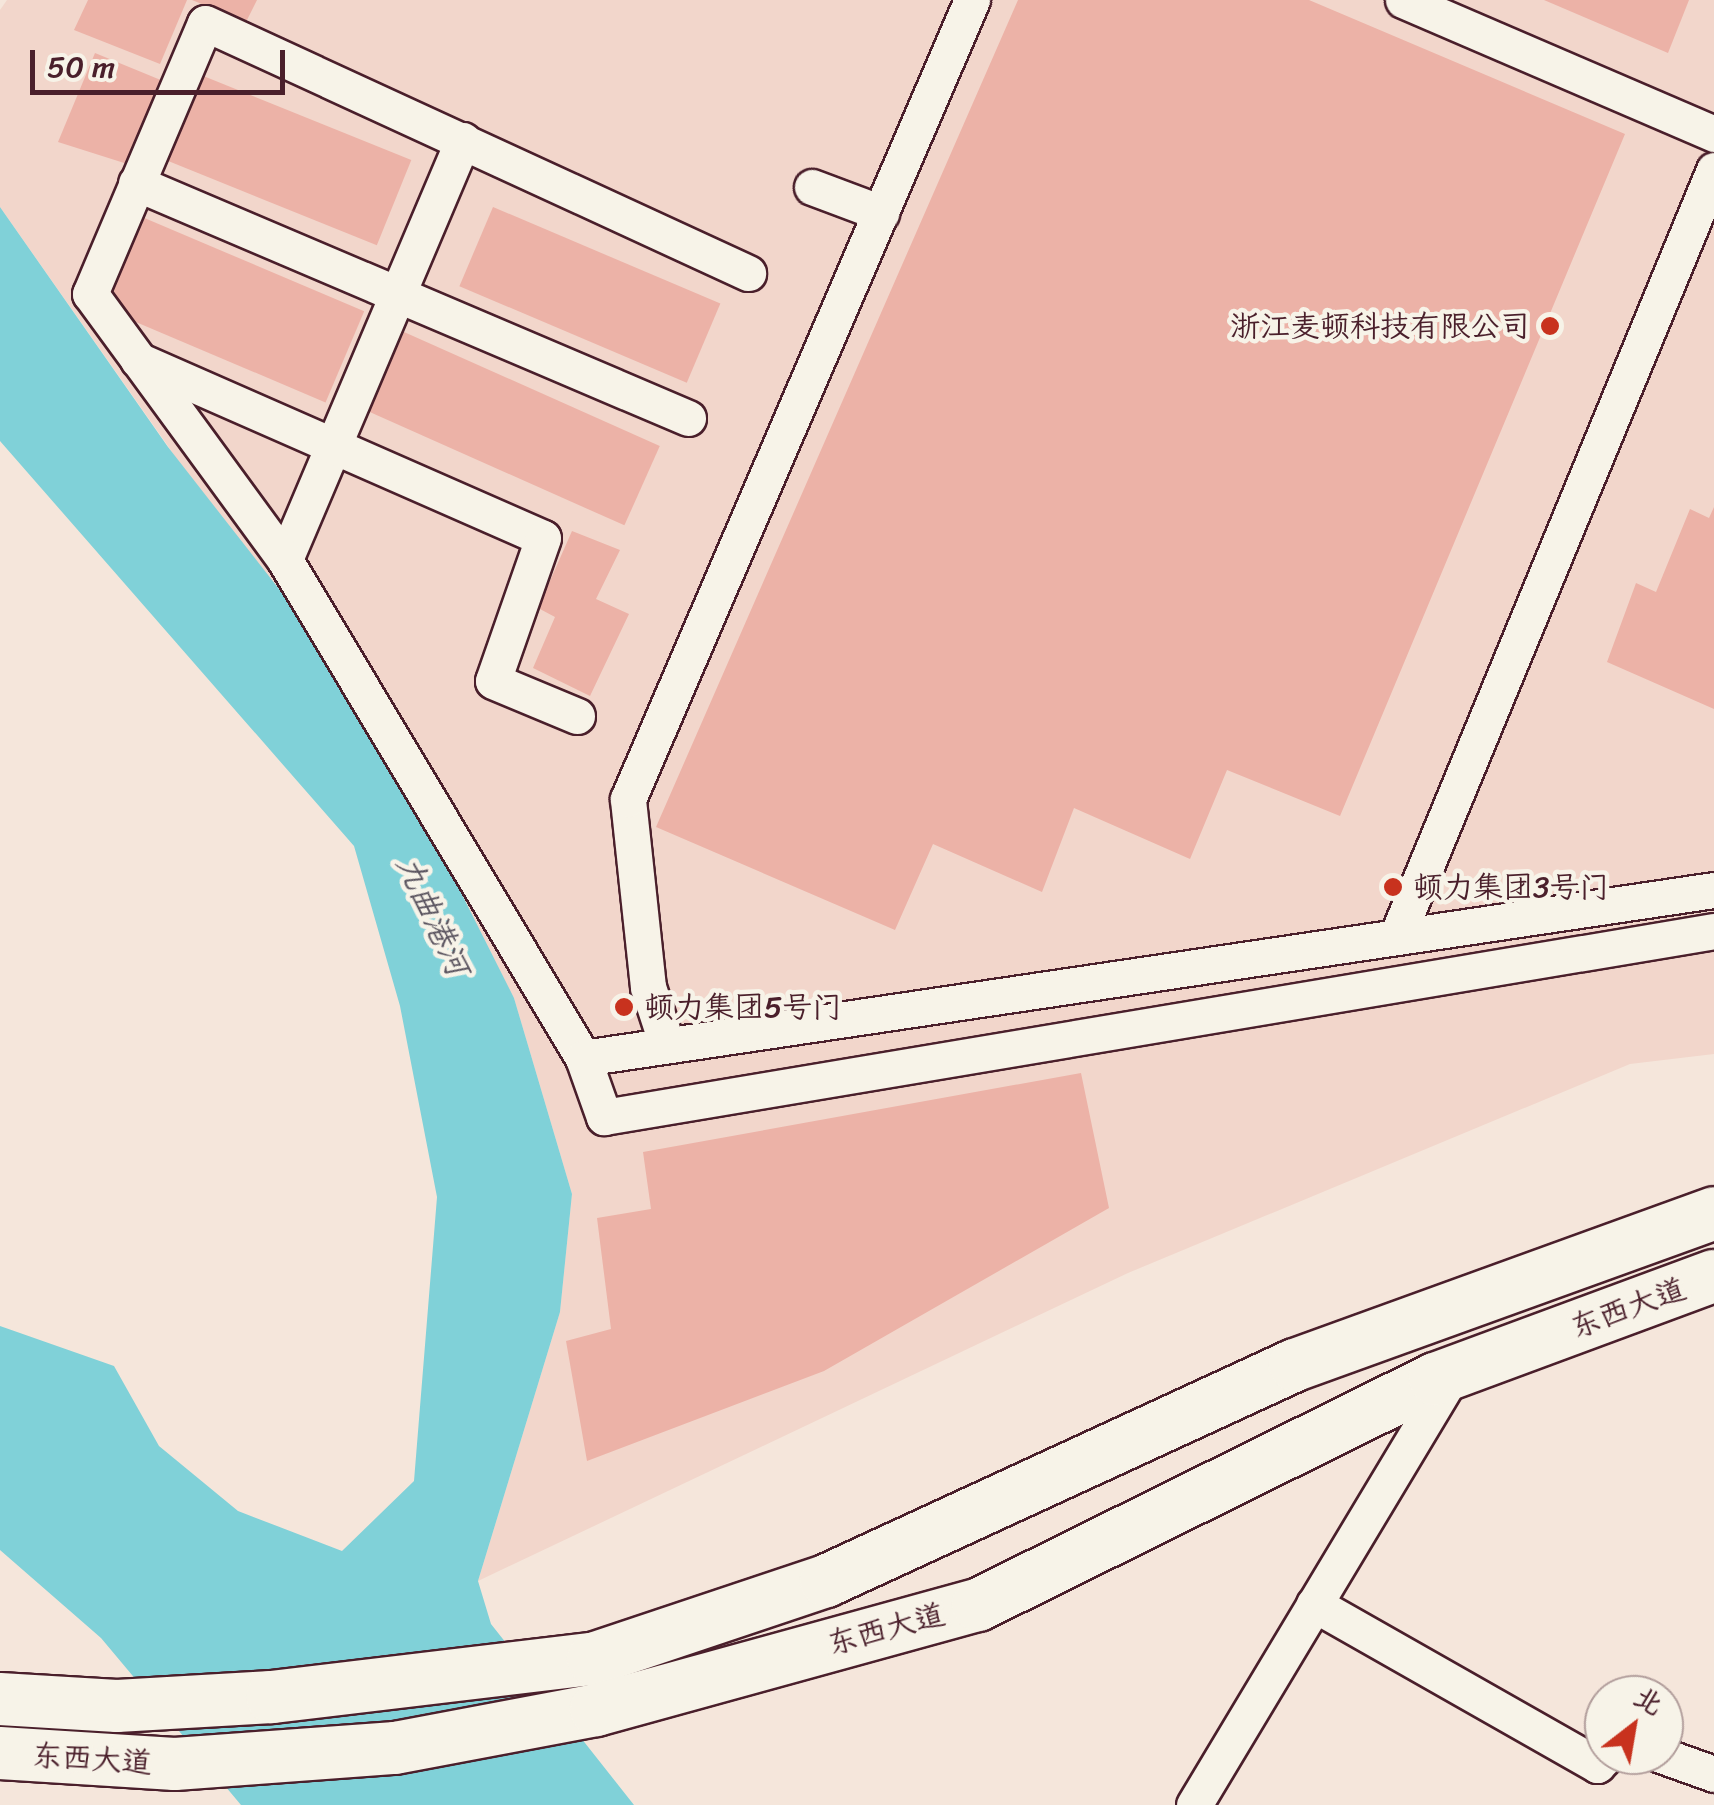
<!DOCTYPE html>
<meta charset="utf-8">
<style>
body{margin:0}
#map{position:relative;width:1714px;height:1805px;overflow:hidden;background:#f5e6db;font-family:Sriracha,"LXGW WenKai TC",sans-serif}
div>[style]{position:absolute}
.built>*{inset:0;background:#f2d6cb}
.water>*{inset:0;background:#80d1d8}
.building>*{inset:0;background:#ecb2a7;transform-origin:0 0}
.roads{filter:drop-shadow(2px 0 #4a1f2b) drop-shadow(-2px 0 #4a1f2b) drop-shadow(0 2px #4a1f2b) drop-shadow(0 -2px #4a1f2b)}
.minor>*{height:35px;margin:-17.5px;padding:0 17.5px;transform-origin:17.5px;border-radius:17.5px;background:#f7f3e8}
.highway>*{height:52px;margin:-26px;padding:0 26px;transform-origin:26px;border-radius:26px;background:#f7f3e8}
.dots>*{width:28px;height:28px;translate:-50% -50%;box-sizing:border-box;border:5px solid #f7f3e8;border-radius:50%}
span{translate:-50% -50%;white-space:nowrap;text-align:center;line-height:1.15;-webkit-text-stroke:9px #f7f3e8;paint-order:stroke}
.poi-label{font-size:30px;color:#4a1f2b}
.right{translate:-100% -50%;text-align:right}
.left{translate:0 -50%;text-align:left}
.street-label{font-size:30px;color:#4a1f2b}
.water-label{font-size:32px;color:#5a545f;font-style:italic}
.north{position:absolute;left:1584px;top:1675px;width:100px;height:100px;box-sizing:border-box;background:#f7f3e8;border:2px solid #b29e9c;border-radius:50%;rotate:31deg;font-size:28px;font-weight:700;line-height:40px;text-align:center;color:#4a1f2b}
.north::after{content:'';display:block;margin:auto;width:35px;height:45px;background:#c8321e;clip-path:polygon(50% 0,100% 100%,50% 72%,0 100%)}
.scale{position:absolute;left:30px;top:50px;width:255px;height:45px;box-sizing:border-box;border:5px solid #4a1f2b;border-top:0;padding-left:12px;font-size:30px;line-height:35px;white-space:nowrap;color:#4a1f2b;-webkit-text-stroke:8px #f7f3e8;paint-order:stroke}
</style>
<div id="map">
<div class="built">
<i style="clip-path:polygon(7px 0,1714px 0,1714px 1054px,1630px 1064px,1128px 1273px,478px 1581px,560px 1312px,572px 1194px,514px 998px,168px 446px,0 207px,0 10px)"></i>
</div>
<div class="water">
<i style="clip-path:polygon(0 207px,168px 447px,361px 694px,514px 998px,572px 1194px,560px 1312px,478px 1581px,491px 1624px,634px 1805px,241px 1805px,101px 1638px,0 1550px,0 1326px,114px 1366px,159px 1446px,238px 1511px,342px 1551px,414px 1481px,437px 1197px,400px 1006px,354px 846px,0 441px)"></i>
</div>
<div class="building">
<i style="clip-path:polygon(88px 0,187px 0,160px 64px,74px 30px)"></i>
<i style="clip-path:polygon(192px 0,257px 0,246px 22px)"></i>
<i style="clip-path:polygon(1018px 0,1309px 0,1625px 134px,1340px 816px,1227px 770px,1190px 859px,1074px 808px,1042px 892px,933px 844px,895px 930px,656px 827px)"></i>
<i style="clip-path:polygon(1544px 0,1689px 0,1668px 53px)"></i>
<i style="clip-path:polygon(95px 53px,168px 83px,140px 168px,58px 142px)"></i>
<i style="left:186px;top:69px;width:243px;height:92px;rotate:22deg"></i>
<i style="left:493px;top:207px;width:247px;height:86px;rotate:23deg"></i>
<i style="left:135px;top:214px;width:249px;height:99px;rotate:23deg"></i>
<i style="left:404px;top:332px;width:280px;height:87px;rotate:24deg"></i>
<i style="clip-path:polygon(1714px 507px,1714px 709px,1607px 662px,1636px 583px,1656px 592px,1690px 509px,1709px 518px)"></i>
<i style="clip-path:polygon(572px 531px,620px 550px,596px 599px,629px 614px,590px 696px,533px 668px,555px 617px,538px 608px)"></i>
<i style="clip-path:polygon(1081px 1073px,1109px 1208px,824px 1371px,587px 1461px,566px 1341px,611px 1329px,597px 1218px,651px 1209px,643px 1152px)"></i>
</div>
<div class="roads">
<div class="minor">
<i style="left:1403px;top:0;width:339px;rotate:23.3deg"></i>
<i style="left:463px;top:140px;width:456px;rotate:113deg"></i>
<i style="left:285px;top:560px;width:580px;rotate:59.1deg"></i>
<i style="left:583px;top:1058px;width:63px;rotate:70.4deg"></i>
<i style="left:604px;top:1117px;width:1125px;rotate:-9.51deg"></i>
<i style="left:136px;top:183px;width:600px;rotate:23.06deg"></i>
<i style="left:812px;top:187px;width:74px;rotate:20.6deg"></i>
<i style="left:138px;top:360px;width:442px;rotate:23.7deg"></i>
<i style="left:543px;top:538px;width:151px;rotate:109.3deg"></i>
<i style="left:493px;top:681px;width:91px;rotate:22.6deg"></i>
<i style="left:285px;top:560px;width:330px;rotate:-126.2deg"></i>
<i style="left:90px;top:294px;width:294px;rotate:-67deg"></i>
<i style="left:205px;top:23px;width:598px;rotate:24.72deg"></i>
<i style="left:1397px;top:936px;width:829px;rotate:-67.52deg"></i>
<i style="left:667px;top:1045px;width:61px;rotate:-108.1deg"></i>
<i style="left:648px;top:987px;width:189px;rotate:-96.1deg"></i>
<i style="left:628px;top:799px;width:870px;rotate:-66.71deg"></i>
<i style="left:583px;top:1058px;width:1143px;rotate:-8.45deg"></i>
<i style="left:1314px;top:1604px;width:326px;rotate:29.6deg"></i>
<i style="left:1597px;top:1765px;width:14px;rotate:-45deg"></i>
<i style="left:1661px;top:1755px;width:56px;rotate:19.7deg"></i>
<i style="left:1194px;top:1805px;width:505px;rotate:-59.02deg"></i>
</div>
<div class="highway">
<i style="left:0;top:1699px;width:117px;rotate:3.4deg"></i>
<i style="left:117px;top:1706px;width:155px;rotate:-3.3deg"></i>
<i style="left:272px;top:1697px;width:323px;rotate:-6.8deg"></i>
<i style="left:593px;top:1659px;width:246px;rotate:-18.5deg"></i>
<i style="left:826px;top:1581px;width:516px;rotate:-24.73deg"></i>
<i style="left:1295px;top:1365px;width:446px;rotate:-19.9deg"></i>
<i style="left:0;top:1753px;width:175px;rotate:3.6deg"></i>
<i style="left:175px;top:1764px;width:221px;rotate:-4.2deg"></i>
<i style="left:395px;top:1748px;width:205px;rotate:-10.7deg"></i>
<i style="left:596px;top:1710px;width:396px;rotate:-15.4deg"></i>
<i style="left:978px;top:1605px;width:510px;rotate:-26.31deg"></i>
<i style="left:1435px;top:1379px;width:297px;rotate:-20.3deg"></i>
</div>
</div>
<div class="dots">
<i style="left:1550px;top:326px;background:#c8321e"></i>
<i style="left:1393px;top:887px;background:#c8321e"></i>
<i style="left:624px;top:1007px;background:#c8321e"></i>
</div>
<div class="poi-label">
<span class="right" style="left:1530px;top:326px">浙江麦顿科技有限公司</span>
<span class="left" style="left:1413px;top:887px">顿力集团3号门</span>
<span class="left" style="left:644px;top:1007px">顿力集团5号门</span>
</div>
<div class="street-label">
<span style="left:1628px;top:1308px;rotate:-20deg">东西大道</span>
<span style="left:886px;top:1629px;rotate:-15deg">东西大道</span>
<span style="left:92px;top:1759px;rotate:4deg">东西大道</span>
</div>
<div class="water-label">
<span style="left:432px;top:916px;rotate:65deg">九曲港河</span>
</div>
<div class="north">北</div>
<div class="scale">50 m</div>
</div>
